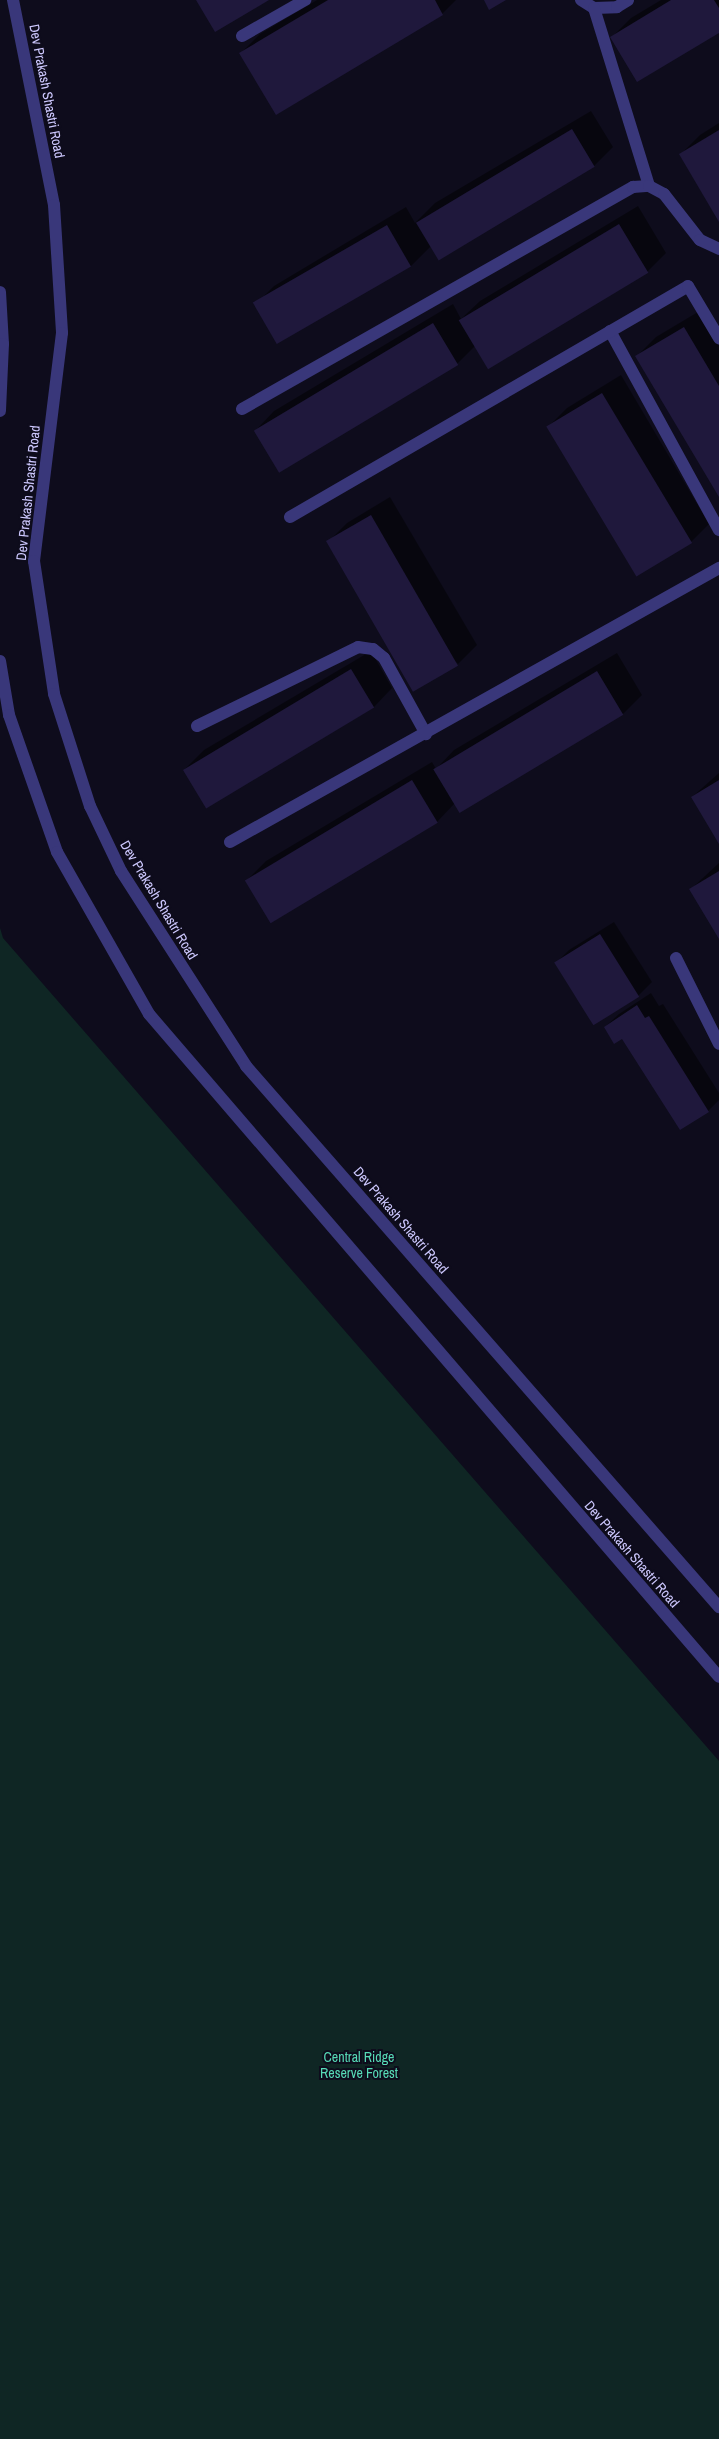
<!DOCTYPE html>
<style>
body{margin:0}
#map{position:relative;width:719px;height:2439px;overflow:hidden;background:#0e0c1c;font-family:"Archivo Narrow",sans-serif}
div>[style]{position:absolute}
.green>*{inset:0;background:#0f2624}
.shadow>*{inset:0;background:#0007}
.building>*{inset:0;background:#1f183c;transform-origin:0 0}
.service>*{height:12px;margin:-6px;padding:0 6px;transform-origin:6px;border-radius:6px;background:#39377a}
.minor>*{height:12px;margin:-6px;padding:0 6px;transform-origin:6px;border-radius:6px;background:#39377a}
.tertiary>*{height:12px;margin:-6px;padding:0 6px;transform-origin:6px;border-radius:6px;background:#39377a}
span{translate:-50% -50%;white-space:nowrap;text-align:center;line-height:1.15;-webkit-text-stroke:4px #0e0c1c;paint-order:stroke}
.street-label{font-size:14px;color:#cdc8fe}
.park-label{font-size:14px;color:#57dbb7}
</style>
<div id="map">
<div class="green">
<i style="clip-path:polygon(0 928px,3px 938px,719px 1761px,719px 2439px,0 2439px)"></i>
</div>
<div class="shadow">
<i style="clip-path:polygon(317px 0,456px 0,442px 14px,276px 113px,241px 53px,260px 34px)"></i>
<i style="clip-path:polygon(661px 0,719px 0,719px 32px,612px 37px,631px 18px)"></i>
<i style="clip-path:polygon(591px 111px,613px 147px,594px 166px,431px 246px,411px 266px,255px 305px,274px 286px,406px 207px,415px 223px,435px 203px)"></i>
<i style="clip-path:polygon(719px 123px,719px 219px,681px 154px,700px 135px)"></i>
<i style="clip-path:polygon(638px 206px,666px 253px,647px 272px,476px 345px,457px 364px,256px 430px,274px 411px,453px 304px,461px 319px,480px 301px)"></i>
<i style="clip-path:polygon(703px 309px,719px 335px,719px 495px,637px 356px,656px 337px)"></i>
<i style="clip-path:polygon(621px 375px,709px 524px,690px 543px,548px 427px,567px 408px)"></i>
<i style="clip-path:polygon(390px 497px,477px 645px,458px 664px,328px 542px,347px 523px)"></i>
<i style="clip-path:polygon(371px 651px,392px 688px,374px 707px,207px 807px,185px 769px,204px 750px)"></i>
<i style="clip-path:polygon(617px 653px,642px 695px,623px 714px,460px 811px,455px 803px,437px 822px,247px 880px,266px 861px,432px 762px,436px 769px,454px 750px)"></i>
<i style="clip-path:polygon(719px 773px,719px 842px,692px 797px)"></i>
<i style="clip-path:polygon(719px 863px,719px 936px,691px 889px)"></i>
<i style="clip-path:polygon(614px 922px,652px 982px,638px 996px,556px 963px,569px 950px)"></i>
<i style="clip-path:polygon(651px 993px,659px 1006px,663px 1004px,719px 1093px,719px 1100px,708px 1111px,680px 1129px,623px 1037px,605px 1027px,619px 1014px)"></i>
</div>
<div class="building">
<i style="clip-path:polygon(196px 0,269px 0,215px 32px)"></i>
<i style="clip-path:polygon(328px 0,435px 0,443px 15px,276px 115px,239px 53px)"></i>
<i style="clip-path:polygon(484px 0,506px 0,489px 10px)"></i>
<i style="clip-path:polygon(671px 0,714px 0,719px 8px,719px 33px,637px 82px,610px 37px)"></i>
<i style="left:572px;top:129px;width:44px;height:182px;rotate:59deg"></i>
<i style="clip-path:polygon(719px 130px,719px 222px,679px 154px)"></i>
<i style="left:619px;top:224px;width:57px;height:187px;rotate:59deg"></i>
<i style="left:387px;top:225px;width:48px;height:155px;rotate:60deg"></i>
<i style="left:433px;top:323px;width:49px;height:209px;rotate:59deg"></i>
<i style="clip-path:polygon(684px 327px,719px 386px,719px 497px,635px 356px)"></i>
<i style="left:602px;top:393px;width:175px;height:65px;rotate:59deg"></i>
<i style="left:371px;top:515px;width:174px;height:52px;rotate:60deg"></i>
<i style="left:351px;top:669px;width:45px;height:196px;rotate:59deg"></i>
<i style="left:597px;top:671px;width:51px;height:191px;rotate:59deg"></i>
<i style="left:412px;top:780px;width:50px;height:195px;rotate:59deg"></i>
<i style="clip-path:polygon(719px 780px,719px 844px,691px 797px)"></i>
<i style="clip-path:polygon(719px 871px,719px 939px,689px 889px)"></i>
<i style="left:600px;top:934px;width:74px;height:54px;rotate:58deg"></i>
<i style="clip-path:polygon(637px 1005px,645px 1018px,649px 1016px,709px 1112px,680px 1130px,622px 1039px,614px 1044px,604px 1027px)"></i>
</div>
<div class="service">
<i style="left:676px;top:958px;width:96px;rotate:63.4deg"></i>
</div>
<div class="minor">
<i style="left:581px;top:0;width:15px;rotate:32deg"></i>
<i style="left:594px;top:8px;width:23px;rotate:-2deg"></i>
<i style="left:617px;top:7px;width:13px;rotate:-32deg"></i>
<i style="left:594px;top:8px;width:186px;rotate:72.8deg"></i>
<i style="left:242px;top:36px;width:73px;rotate:-29.7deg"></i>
<i style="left:610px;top:331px;width:227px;rotate:61.3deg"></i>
<i style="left:242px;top:409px;width:450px;rotate:-29.6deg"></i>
<i style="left:633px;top:187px;width:16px;rotate:-4deg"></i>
<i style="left:649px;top:186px;width:17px;rotate:28deg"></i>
<i style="left:664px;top:194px;width:58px;rotate:52deg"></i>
<i style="left:700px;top:240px;width:21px;rotate:25deg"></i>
<i style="left:290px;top:517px;width:460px;rotate:-30.1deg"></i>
<i style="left:688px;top:286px;width:61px;rotate:59.2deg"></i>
<i style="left:197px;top:726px;width:179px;rotate:-26.1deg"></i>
<i style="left:358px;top:647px;width:15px;rotate:8deg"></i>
<i style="left:373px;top:649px;width:14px;rotate:39deg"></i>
<i style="left:384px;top:658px;width:87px;rotate:61.1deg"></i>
<i style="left:230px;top:842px;width:561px;rotate:-29.26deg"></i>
</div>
<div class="tertiary">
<i style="left:13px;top:0;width:209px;rotate:78.7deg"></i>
<i style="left:54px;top:205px;width:128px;rotate:86.4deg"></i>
<i style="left:62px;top:333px;width:230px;rotate:97deg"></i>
<i style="left:34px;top:561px;width:134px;rotate:81.4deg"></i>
<i style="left:54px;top:694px;width:118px;rotate:72.2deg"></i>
<i style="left:90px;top:806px;width:72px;rotate:64.5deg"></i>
<i style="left:121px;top:871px;width:232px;rotate:57.3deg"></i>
<i style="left:246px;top:1066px;width:719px;rotate:48.84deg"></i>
<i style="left:0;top:292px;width:52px;rotate:86.7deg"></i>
<i style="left:3px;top:344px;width:67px;rotate:92.6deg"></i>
<i style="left:0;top:661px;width:55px;rotate:80.5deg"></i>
<i style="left:9px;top:715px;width:145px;rotate:70.7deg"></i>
<i style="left:57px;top:852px;width:186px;rotate:60.4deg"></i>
<i style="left:149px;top:1014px;width:874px;rotate:49.31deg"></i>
</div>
<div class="street-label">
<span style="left:47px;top:91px;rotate:79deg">Dev Prakash Shastri Road</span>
<span style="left:28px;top:493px;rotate:-84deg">Dev Prakash Shastri Road</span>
<span style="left:159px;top:900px;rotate:59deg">Dev Prakash Shastri Road</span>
<span style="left:401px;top:1220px;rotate:49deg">Dev Prakash Shastri Road</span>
<span style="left:632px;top:1554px;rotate:49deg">Dev Prakash Shastri Road</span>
</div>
<div class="park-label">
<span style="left:359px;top:2065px">Central Ridge<br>Reserve Forest</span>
</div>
</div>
